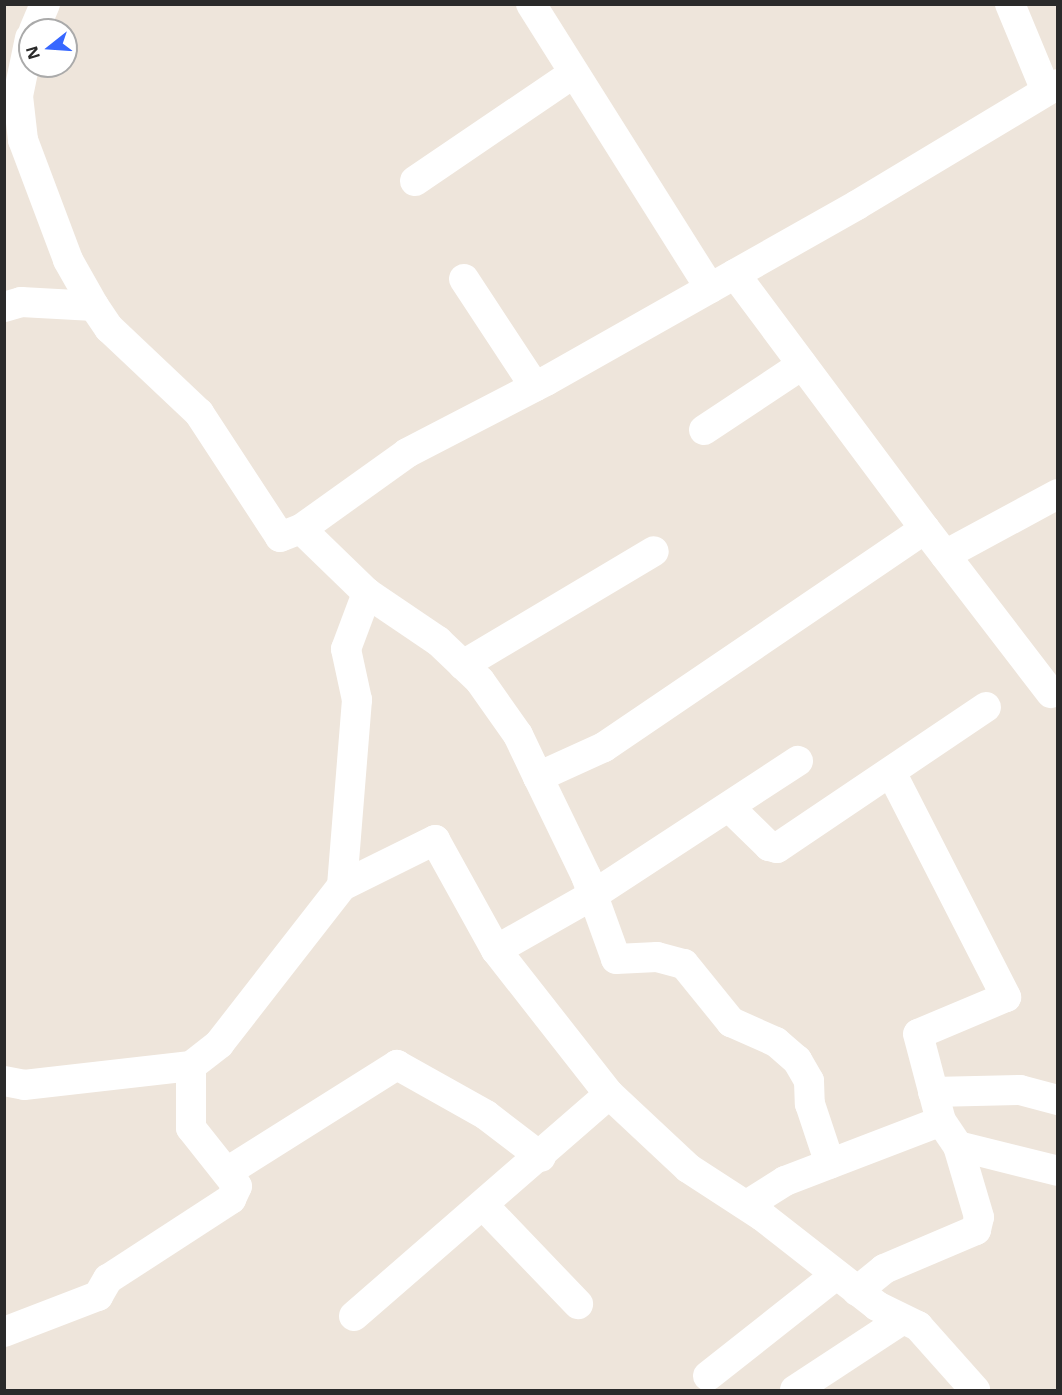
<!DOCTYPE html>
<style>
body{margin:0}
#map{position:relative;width:1062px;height:1395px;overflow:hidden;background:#eee5db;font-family:"Open Sans",sans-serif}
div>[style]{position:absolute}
.minor>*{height:30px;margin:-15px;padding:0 15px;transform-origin:15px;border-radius:15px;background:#fff}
span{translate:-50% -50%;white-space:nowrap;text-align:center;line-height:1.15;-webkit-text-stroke:4.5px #fff;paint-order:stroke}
.frame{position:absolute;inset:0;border:6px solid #2a2a2a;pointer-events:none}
.north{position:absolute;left:18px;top:18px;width:60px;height:60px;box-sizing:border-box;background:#fff;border:2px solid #aaa;border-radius:50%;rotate:253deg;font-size:16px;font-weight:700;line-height:24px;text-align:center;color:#2a2a2a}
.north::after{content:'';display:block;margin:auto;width:21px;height:27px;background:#3767ff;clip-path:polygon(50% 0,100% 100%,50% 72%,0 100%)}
</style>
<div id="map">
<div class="minor">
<i style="left:531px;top:4px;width:336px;rotate:57.8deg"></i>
<i style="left:1010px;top:4px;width:94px;rotate:67.5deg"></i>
<i style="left:34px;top:30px;width:28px;rotate:-67deg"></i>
<i style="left:30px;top:38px;width:59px;rotate:101.7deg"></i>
<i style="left:18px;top:96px;width:44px;rotate:83.5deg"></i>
<i style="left:23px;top:140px;width:128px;rotate:69.4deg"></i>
<i style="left:68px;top:260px;width:53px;rotate:60.5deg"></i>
<i style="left:415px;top:181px;width:192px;rotate:-34.2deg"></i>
<i style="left:464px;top:279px;width:129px;rotate:56.7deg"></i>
<i style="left:4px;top:307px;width:18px;rotate:-16deg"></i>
<i style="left:21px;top:302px;width:73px;rotate:3.1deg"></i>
<i style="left:94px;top:306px;width:27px;rotate:56deg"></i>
<i style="left:109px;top:328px;width:124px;rotate:43.4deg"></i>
<i style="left:199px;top:413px;width:148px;rotate:56.8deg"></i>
<i style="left:280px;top:537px;width:22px;rotate:-21deg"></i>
<i style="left:301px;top:529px;width:92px;rotate:44.1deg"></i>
<i style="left:367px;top:593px;width:86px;rotate:34.1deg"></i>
<i style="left:438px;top:641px;width:58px;rotate:43.6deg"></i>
<i style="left:480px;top:681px;width:66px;rotate:54.9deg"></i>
<i style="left:518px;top:735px;width:47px;rotate:64.5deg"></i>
<i style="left:538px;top:777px;width:110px;rotate:64.1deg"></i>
<i style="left:586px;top:876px;width:88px;rotate:70.1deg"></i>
<i style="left:616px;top:959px;width:41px;rotate:-2.8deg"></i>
<i style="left:657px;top:957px;width:28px;rotate:15deg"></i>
<i style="left:684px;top:964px;width:75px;rotate:51deg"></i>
<i style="left:731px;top:1022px;width:49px;rotate:24deg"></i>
<i style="left:776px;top:1042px;width:28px;rotate:41deg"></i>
<i style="left:797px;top:1060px;width:24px;rotate:60deg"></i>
<i style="left:809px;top:1081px;width:23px;rotate:88deg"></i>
<i style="left:810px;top:1104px;width:63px;rotate:71.6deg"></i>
<i style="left:704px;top:430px;width:118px;rotate:-33.6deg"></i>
<i style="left:301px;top:529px;width:130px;rotate:-35.6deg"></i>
<i style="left:407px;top:453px;width:157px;rotate:-27.4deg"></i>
<i style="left:546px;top:381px;width:357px;rotate:-29.5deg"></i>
<i style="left:857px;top:205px;width:235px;rotate:-31deg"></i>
<i style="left:925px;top:529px;width:207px;rotate:52.5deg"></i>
<i style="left:945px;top:555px;width:128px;rotate:-28.4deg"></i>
<i style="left:463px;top:665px;width:222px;rotate:-30.8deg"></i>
<i style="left:891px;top:772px;width:253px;rotate:62.9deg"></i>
<i style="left:1006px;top:997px;width:95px;rotate:157.2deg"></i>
<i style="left:918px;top:1034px;width:90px;rotate:75.2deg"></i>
<i style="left:538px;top:777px;width:72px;rotate:-24.4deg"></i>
<i style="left:604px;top:747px;width:388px;rotate:-34.2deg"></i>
<i style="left:925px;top:529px;width:318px;rotate:-126.7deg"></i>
<i style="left:729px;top:807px;width:56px;rotate:44.3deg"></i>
<i style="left:769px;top:846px;width:8px;rotate:14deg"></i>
<i style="left:777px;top:848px;width:252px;rotate:-34deg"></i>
<i style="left:342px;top:886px;width:104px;rotate:-26.3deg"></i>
<i style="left:435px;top:840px;width:126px;rotate:61deg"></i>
<i style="left:496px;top:950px;width:183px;rotate:51.9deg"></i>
<i style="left:609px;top:1094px;width:108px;rotate:43.1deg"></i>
<i style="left:688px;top:1168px;width:88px;rotate:33deg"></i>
<i style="left:762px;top:1216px;width:146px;rotate:38deg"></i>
<i style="left:877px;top:1306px;width:46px;rotate:26deg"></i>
<i style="left:918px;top:1326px;width:86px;rotate:48.3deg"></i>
<i style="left:496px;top:950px;width:112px;rotate:-29.6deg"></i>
<i style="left:593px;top:895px;width:245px;rotate:-33.2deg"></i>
<i style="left:4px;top:1081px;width:20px;rotate:11deg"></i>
<i style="left:24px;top:1085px;width:168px;rotate:-6.5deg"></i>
<i style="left:191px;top:1066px;width:36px;rotate:-38deg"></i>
<i style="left:219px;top:1044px;width:200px;rotate:-52.1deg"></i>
<i style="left:342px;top:886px;width:187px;rotate:-85.4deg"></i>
<i style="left:357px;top:700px;width:52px;rotate:-102.2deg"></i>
<i style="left:346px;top:649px;width:60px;rotate:-69.4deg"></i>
<i style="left:933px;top:1092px;width:87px;rotate:-1.3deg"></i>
<i style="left:1020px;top:1090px;width:39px;rotate:15deg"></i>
<i style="left:227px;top:1172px;width:201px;rotate:-32.2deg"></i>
<i style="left:397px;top:1065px;width:102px;rotate:29.3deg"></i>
<i style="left:486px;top:1115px;width:69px;rotate:37.4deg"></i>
<i style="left:747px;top:1205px;width:45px;rotate:-32.3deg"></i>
<i style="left:785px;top:1181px;width:167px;rotate:-21deg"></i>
<i style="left:941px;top:1121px;width:30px;rotate:56deg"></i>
<i style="left:958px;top:1146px;width:103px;rotate:14deg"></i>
<i style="left:484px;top:1206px;width:136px;rotate:46.2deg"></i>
<i style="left:857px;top:1291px;width:35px;rotate:-39deg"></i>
<i style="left:884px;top:1269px;width:100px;rotate:-23deg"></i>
<i style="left:976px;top:1230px;width:13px;rotate:-77deg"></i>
<i style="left:979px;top:1217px;width:74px;rotate:-106.5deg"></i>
<i style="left:354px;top:1316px;width:338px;rotate:-41deg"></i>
<i style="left:4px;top:1332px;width:101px;rotate:-21deg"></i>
<i style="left:98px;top:1296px;width:20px;rotate:-60deg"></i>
<i style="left:108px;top:1279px;width:147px;rotate:-33deg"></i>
<i style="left:231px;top:1199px;width:14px;rotate:-65deg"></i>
<i style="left:237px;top:1186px;width:74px;rotate:-128.4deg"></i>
<i style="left:191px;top:1128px;width:62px;rotate:-90deg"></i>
<i style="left:708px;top:1376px;width:163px;rotate:-38.3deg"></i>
<i style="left:795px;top:1390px;width:129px;rotate:-33.3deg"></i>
</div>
<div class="frame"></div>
<div class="north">N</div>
</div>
